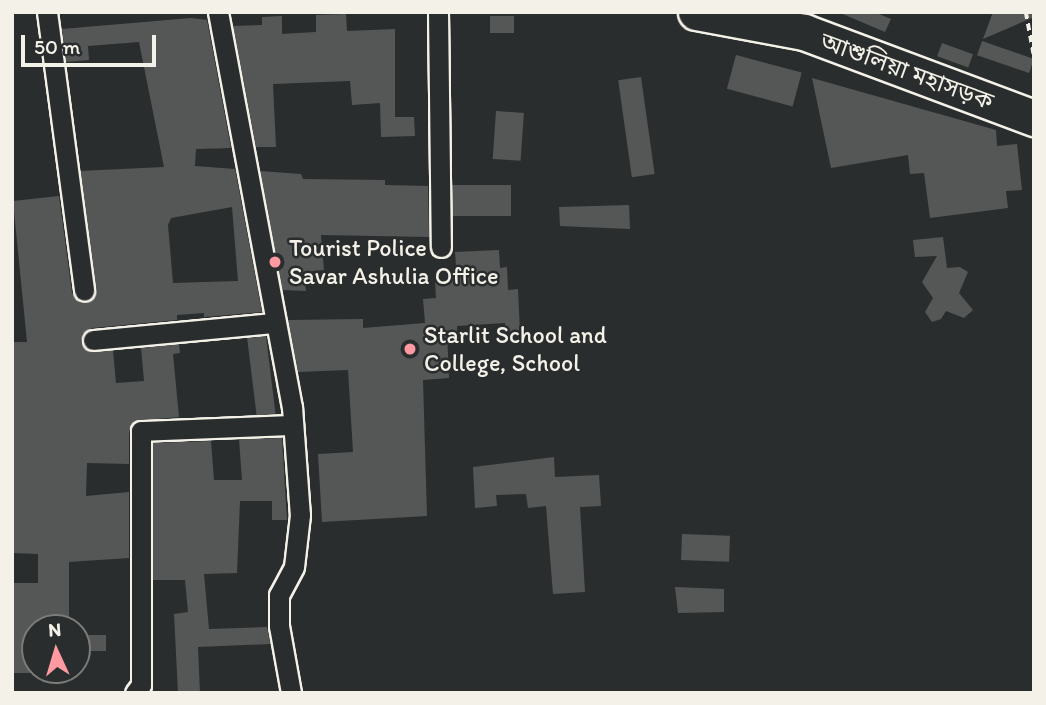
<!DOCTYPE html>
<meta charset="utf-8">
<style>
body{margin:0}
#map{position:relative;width:1046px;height:705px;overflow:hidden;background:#2a2d2e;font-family:Itim,"Noto Sans Bengali",sans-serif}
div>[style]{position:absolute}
.building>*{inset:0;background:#555756;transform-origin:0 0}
.path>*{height:3.5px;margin-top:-1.75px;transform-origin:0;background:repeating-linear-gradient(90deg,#f4f1e8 0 7px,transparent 0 12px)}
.roads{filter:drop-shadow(2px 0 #f4f1e8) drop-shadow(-2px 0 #f4f1e8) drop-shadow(0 2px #f4f1e8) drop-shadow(0 -2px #f4f1e8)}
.street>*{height:19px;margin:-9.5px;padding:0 9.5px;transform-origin:9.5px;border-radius:9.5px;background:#2a2d2e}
.highway>*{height:35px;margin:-17.5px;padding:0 17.5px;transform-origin:17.5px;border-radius:17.5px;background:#2a2d2e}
.dots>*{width:19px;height:19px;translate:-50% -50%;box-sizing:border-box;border:4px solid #2a2d2e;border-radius:50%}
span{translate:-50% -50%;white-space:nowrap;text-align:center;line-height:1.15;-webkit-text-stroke:5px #2a2d2e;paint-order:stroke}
.street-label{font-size:24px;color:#f4f1e8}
.poi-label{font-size:24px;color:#f4f1e8}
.left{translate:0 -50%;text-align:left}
.frame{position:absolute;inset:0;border:14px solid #f4f1e8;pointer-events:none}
.north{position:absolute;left:21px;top:614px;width:70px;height:70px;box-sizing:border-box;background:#2a2d2e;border:2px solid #7b7b78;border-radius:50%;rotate:356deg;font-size:19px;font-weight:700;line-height:28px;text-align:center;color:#f4f1e8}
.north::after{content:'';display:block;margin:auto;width:24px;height:32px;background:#ff9aa2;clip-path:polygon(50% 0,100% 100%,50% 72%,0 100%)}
.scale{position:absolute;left:21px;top:35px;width:135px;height:32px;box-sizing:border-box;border:4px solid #f4f1e8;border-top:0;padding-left:9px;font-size:21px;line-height:24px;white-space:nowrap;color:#f4f1e8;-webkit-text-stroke:5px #2a2d2e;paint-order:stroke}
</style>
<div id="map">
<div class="building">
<i style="clip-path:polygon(838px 12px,874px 12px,891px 19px,885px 32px)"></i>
<i style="clip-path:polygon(993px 12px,1034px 12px,1034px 17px,983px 39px)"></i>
<i style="clip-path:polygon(346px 14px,347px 31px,395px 29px,395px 117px,414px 117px,415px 136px,381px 137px,380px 103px,352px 105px,350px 81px,273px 84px,276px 147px,256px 147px,233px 26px,262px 25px,262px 17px,282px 16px,282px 34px,316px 32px,316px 15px)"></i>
<i style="left:490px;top:16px;width:24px;height:17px"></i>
<i style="clip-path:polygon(evenodd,191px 18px,207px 20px,231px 148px,196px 149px,195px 166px,235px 169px,262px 312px,204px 317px,204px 313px,177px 315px,177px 320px,92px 328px,82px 334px,87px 351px,113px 350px,116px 383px,144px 381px,141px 348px,179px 344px,180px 353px,173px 354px,179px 417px,134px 421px,129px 431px,129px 464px,87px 463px,86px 496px,129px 492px,129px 558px,69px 562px,69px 628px,35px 628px,35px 673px,12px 673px,12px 583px,38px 583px,38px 554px,12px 553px,12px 342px,27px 342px,13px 201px,59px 196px,72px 293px,80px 303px,92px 300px,96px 289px,80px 171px,164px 167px,139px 42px,88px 46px,89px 60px,66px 62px,62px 29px,191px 18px,232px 207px,238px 281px,173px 283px,168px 225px,171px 218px,232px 207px)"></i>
<i style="left:982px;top:41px;width:55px;height:15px;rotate:19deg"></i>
<i style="left:942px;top:43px;width:33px;height:14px;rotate:20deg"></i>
<i style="left:736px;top:55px;width:68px;height:35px;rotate:15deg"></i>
<i style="left:641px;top:77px;width:98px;height:23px;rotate:82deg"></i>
<i style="clip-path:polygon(812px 78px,996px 130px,997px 146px,1017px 144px,1022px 190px,1006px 191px,1008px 208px,930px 218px,924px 173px,910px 174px,908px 155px,831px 168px)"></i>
<i style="left:496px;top:111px;width:28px;height:48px;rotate:4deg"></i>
<i style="clip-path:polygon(260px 171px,301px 174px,303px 179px,385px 180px,385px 185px,428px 186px,429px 237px,321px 235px,324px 270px,304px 272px,306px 291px,282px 290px)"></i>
<i style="left:511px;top:185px;width:31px;height:59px;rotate:90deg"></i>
<i style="clip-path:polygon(629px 205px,630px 229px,560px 226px,559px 207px)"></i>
<i style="clip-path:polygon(943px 237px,947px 268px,960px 267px,968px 272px,959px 293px,973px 310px,964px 318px,946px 311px,941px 319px,932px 322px,925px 312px,933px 298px,922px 282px,937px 256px,915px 257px,913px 240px)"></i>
<i style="clip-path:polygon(499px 250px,500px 268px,507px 267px,508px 290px,518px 289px,520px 332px,505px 332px,505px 323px,457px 326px,457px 331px,447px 332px,449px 378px,423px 380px,427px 516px,322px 522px,318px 454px,353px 452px,348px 370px,298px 372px,288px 320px,363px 319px,363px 328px,425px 323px,423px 299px,436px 298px,435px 280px,457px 279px,455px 252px)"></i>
<i style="left:266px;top:336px;width:78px;height:19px;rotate:83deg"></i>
<i style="clip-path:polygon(282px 438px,287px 520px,272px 520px,272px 501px,240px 501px,237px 573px,204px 574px,209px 629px,267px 627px,270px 644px,198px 647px,200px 693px,178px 693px,174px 614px,188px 612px,185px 580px,153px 580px,153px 443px,211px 441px,214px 480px,242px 480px,239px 439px)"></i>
<i style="clip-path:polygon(554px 457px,555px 477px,599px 475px,601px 506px,580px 507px,585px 592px,553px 594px,546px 506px,528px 508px,526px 494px,496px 495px,497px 506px,475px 508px,473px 467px)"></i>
<i style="left:682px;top:534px;width:48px;height:26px;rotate:2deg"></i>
<i style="clip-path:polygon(675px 587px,724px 589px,724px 612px,678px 613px)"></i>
<i style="left:106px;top:635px;width:16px;height:25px;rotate:90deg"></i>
</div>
<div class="path">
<i style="left:1026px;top:12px;width:44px;rotate:79.5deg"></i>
</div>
<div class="roads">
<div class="street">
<i style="left:47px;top:12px;width:281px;rotate:82.4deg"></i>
<i style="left:218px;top:12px;width:402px;rotate:79.4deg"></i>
<i style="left:292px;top:407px;width:108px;rotate:85.8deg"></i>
<i style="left:300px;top:515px;width:52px;rotate:96.6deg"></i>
<i style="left:294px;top:567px;width:32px;rotate:118deg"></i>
<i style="left:279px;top:595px;width:31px;rotate:90deg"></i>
<i style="left:279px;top:626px;width:68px;rotate:79.8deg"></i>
<i style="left:438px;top:12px;width:235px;rotate:89.3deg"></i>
<i style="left:93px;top:340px;width:182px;rotate:-5.4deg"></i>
<i style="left:135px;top:693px;width:10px;rotate:-53deg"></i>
<i style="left:141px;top:685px;width:254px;rotate:-90deg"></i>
<i style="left:141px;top:431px;width:152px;rotate:-2.3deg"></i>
</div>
<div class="highway">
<i style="left:696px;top:12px;width:110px;rotate:10.5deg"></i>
<i style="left:804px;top:32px;width:246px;rotate:20.5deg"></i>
</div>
</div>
<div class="dots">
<i style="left:275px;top:262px;background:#ff9aa2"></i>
<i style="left:410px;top:349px;background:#ff9aa2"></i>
</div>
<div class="street-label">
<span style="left:907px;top:71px;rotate:20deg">আশুলিয়া মহাসড়ক</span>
</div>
<div class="poi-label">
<span class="left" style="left:289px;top:262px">Tourist Police<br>Savar Ashulia Office</span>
<span class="left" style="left:424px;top:349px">Starlit School and<br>College, School</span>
</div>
<div class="frame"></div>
<div class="north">N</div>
<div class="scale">50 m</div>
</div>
